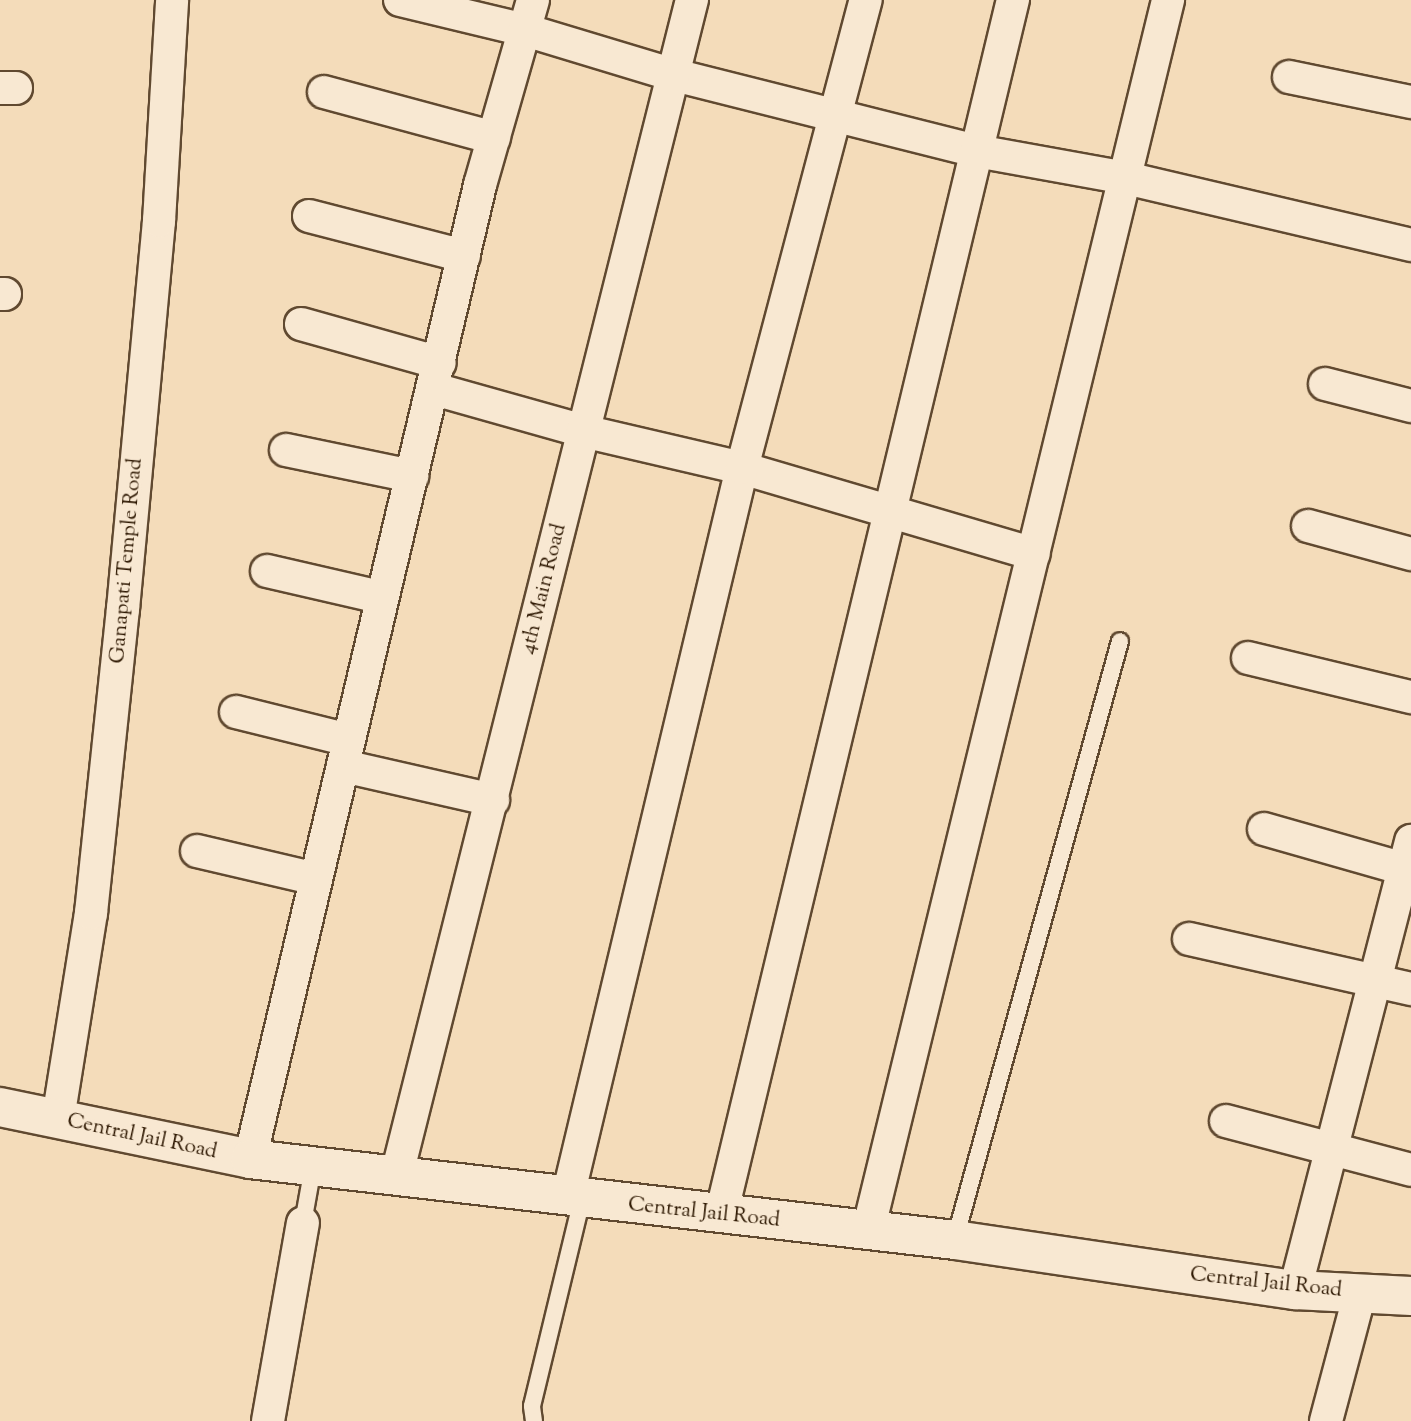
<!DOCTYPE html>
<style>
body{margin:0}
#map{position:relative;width:1411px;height:1421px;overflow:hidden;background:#f4dcba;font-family:"Sorts Mill Goudy",serif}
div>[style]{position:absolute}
.roads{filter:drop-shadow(2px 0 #604930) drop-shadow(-2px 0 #604930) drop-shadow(0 2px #604930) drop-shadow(0 -2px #604930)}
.service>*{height:16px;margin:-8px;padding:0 8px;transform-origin:8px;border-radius:8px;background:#f8e8d2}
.minor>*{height:32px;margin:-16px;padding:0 16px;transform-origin:16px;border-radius:16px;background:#f8e8d2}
.secondary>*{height:38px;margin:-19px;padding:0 19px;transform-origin:19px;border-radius:19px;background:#f8e8d2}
span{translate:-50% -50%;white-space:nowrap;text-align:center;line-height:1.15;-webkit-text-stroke:6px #f8e8d2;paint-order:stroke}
.street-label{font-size:21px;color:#2e1802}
</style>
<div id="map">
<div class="roads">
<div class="service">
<i style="left:303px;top:1223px;width:57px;rotate:-79.9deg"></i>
<i style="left:955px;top:1239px;width:620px;rotate:-74.57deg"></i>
<i style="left:534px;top:1421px;width:15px;rotate:-98deg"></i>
<i style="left:532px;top:1406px;width:213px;rotate:-76.4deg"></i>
</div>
<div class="minor">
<i style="left:400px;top:0;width:129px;rotate:13.5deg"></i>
<i style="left:525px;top:30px;width:156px;rotate:16.8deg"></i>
<i style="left:674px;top:75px;width:312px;rotate:14.1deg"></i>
<i style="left:977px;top:151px;width:151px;rotate:10.3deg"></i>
<i style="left:1126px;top:178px;width:293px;rotate:13.2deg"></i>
<i style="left:1289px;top:77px;width:125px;rotate:11.6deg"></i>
<i style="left:0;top:88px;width:16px"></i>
<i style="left:324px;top:92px;width:176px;rotate:15.1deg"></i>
<i style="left:309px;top:216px;width:160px;rotate:14.5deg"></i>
<i style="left:0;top:294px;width:5px"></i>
<i style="left:301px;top:324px;width:144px;rotate:15.7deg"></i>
<i style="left:1325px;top:384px;width:89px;rotate:14.3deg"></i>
<i style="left:434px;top:389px;width:155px;rotate:15.7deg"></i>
<i style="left:583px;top:431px;width:163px;rotate:13.1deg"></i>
<i style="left:742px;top:468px;width:304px;rotate:16.4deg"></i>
<i style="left:286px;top:450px;width:129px;rotate:11.7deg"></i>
<i style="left:1308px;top:526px;width:107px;rotate:15.2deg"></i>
<i style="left:267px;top:571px;width:116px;rotate:13deg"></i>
<i style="left:1248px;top:658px;width:168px;rotate:13.5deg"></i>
<i style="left:236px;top:712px;width:116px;rotate:13.9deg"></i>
<i style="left:343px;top:766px;width:154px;rotate:12.8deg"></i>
<i style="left:1264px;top:829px;width:146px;rotate:15.9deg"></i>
<i style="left:197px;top:851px;width:122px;rotate:13.2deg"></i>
<i style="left:1189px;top:939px;width:228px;rotate:12.7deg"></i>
<i style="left:58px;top:1119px;width:209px;rotate:-80.9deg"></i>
<i style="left:91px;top:913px;width:306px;rotate:-84deg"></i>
<i style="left:123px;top:609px;width:390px;rotate:-84.7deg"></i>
<i style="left:159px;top:221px;width:221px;rotate:-86.6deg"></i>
<i style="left:1226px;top:1121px;width:191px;rotate:14.8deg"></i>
<i style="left:250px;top:1159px;width:1001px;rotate:-76.71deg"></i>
<i style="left:480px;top:185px;width:192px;rotate:-74deg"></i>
<i style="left:396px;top:1178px;width:1215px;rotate:-75.9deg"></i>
<i style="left:568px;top:1196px;width:749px;rotate:-76.56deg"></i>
<i style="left:742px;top:468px;width:484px;rotate:-75.2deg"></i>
<i style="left:721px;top:1215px;width:1250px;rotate:-76.49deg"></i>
<i style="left:868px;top:1231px;width:1267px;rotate:-76.3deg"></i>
<i style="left:1295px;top:1290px;width:464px;rotate:-75.5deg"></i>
<i style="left:268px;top:1421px;width:201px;rotate:-80deg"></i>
<i style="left:1326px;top:1421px;width:132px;rotate:-75.1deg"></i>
</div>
<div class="secondary">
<i style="left:0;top:1107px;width:255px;rotate:11.7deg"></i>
<i style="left:250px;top:1159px;width:710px;rotate:6.55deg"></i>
<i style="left:955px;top:1240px;width:344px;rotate:8.4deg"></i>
<i style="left:1295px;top:1290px;width:116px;rotate:3deg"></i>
</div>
</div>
<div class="street-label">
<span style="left:127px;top:561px;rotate:-85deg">Ganapati Temple Road</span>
<span style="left:544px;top:589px;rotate:-76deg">4th Main Road</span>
<span style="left:142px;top:1137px;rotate:12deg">Central Jail Road</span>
<span style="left:704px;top:1213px;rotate:6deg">Central Jail Road</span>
<span style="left:1266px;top:1283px;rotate:6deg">Central Jail Road</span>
</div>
</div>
